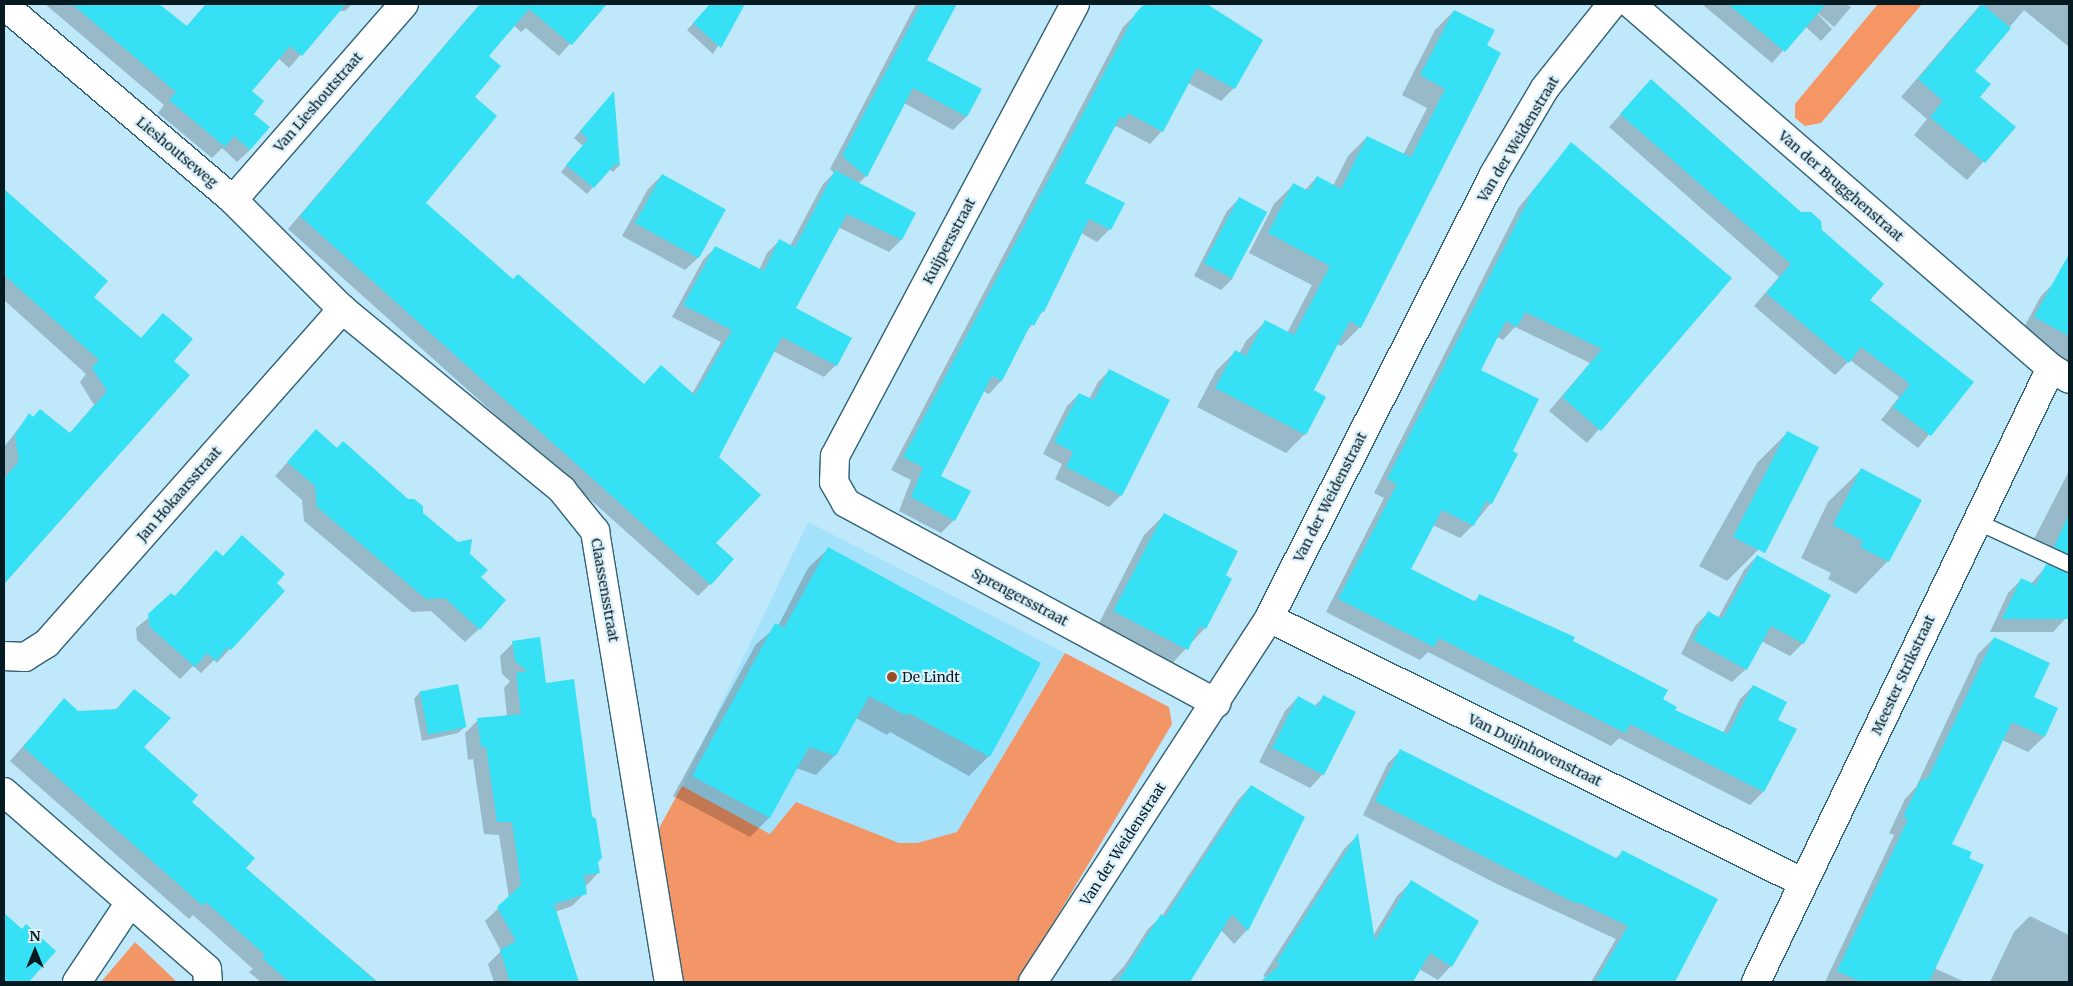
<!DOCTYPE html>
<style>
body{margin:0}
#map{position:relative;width:2073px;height:986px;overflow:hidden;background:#bfe8fa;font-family:Merriweather,serif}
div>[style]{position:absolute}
.built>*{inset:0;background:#a4e1fb}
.green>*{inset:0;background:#f39667}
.forest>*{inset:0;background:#f69664}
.shadow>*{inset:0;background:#0003}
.building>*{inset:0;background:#36e1f5;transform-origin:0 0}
.roads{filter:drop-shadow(1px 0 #306175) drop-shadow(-1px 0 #306175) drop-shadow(0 1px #306175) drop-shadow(0 -1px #306175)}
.service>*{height:15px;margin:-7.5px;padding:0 7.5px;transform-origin:7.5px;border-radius:7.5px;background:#fff}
.minor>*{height:28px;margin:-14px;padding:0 14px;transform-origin:14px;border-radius:14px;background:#fff}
.dots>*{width:14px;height:14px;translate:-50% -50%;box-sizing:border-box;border:2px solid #ddf1fb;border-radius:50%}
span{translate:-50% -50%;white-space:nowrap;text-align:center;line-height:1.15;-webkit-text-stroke:4.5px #ddf1fb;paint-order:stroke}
.street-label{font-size:14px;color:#061a22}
.poi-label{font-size:14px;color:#061a22}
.left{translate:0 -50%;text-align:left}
.frame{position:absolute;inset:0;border:5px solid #061a22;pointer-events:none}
.north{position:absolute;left:10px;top:926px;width:50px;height:50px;-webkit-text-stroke:4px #ddf1fb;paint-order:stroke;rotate:0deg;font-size:14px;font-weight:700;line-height:20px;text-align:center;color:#061a22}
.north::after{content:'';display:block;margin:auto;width:18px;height:22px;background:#061a22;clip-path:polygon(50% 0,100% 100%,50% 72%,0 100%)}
</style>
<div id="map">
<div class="built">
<i style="clip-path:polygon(808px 522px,1065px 653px,957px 832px,917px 843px,899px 843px,875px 836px,770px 834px,682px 786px)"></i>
</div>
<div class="green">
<i style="clip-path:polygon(1065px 653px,1169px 707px,1172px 724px,1018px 982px,680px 982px,658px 830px,682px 786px,770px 834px,796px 802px,899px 843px,917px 843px,957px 832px)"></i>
<i style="clip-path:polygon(135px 942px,177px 982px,101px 982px)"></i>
</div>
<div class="forest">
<i style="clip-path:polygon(1878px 4px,1922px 4px,1821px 123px,1805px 126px,1795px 118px,1795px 104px)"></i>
</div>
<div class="shadow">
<i style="clip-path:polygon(45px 4px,157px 4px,186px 27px,206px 4px,352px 4px,345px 11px,339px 11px,289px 68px,278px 58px,250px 91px,250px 150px,237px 162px,222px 148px,212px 158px,158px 113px,164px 105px)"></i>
<i style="clip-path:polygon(493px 4px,605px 4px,559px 56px,526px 28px,521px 32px,513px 25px,487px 56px,473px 97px,424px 203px,513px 281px,643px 386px,692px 394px,721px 342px,672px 317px,703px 260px,715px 248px,759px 270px,767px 253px,779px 241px,790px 246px,823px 184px,834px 173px,830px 169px,916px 4px,955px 4px,925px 61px,980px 89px,966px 117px,953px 130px,904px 103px,866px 176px,858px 184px,914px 214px,901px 240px,889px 252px,838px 227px,795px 309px,836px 365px,824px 377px,773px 351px,718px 458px,710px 584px,698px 596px,288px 229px,467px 19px,479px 6px,486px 12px)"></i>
<i style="clip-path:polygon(711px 4px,732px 4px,740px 10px,713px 54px,687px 30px)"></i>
<i style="clip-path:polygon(1162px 4px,1204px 4px,1261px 41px,1234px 88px,1221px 101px,1188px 83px,1162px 131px,1150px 144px,1116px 126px,1111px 131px,1083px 184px,1110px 229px,1097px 242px,1081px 233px,1043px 311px,1026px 332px,1001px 381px,989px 394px,983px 391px,939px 476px,954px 520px,941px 533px,899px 511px,911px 480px,891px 470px,1123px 27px,1136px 14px,1152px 22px)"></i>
<i style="clip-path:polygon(1702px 4px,1846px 4px,1851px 7px,1834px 27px,1813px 9px,1832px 29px,1821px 41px,1805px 26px,1772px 63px)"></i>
<i style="clip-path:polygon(1981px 4px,2069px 4px,2069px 47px,2024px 10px,1973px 71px,1979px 97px,2014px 127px,1967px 180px,1914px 135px,1927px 119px,1901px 97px)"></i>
<i style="clip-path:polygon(1454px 11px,1493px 31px,1360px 327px,1341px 346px,1337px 344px,1312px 391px,1305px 434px,1286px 453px,1197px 407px,1216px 371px,1235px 352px,1239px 354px,1246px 341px,1265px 322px,1287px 333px,1312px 285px,1249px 253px,1274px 204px,1293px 185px,1305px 190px,1317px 177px,1333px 186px,1348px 156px,1367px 137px,1403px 155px,1427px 108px,1402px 95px,1435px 30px)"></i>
<i style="clip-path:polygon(1651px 81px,1868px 300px,1972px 382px,1918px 448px,1881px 420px,1899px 397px,1850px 360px,1835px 375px,1754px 306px,1779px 277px,1609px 127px)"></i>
<i style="clip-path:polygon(613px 93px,619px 166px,613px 172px,609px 169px,587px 194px,561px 172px,583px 146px,574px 138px)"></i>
<i style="clip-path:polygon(1571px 144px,1730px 278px,1587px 443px,1549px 411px,1590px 363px,1515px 327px,1503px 340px,1497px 337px,1480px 371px,1512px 452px,1491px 503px,1473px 525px,1460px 538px,1433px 525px,1410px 570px,1473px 602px,1480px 596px,1571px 642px,1674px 710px,1723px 733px,1740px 699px,1753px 686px,1777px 720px,1763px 792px,1750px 805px,1619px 738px,1611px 746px,1428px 652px,1420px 660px,1326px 612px,1384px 498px,1374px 493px,1519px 207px)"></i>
<i style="clip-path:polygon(662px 175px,725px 210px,699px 257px,685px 270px,622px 236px,648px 189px)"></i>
<i style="clip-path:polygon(4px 190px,106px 281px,92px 297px,140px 339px,163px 314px,172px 361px,188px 375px,4px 584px,4px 447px,29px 415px,69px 434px,94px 405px,80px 382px,86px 374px,4px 300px)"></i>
<i style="clip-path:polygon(1239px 199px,1233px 278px,1221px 290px,1194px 276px,1227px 211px)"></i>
<i style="clip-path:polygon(2069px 265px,2069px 363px,2027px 339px,2023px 329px,2041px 296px,2053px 284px,2057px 286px)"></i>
<i style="clip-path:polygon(1110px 370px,1121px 495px,1109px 507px,1055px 479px,1062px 464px,1043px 454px,1067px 406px,1079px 394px,1089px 399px,1098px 382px)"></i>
<i style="clip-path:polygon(316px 431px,469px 554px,479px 578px,479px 629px,465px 642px,431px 611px,412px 612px,304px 521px,302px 500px,275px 476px)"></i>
<i style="clip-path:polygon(1787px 433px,1817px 448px,1758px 550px,1727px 581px,1699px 566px,1757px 463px)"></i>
<i style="clip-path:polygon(1861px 470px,1888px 561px,1856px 594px,1828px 579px,1831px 573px,1801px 558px,1828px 502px)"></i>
<i style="clip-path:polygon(2069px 471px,2069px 612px,2066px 618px,2053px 632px,1990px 632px,2008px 593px,2021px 580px,2031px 584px,2048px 564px,2042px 560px,2046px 551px,2032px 543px)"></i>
<i style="clip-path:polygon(1164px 515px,1225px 576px,1205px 628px,1167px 669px,1095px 631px,1144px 535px)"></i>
<i style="clip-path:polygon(828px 549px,989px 756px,969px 776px,890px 732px,887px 735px,856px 718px,835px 755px,816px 775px,796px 768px,769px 818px,750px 837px,673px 796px,756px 644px,778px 626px,808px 568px)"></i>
<i style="clip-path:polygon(1757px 556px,1803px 643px,1790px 656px,1761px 641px,1746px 669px,1732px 682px,1681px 654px,1695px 626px,1708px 613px,1718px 618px,1744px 570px)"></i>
<i style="clip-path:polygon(222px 557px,275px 583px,283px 591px,217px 663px,214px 660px,201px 673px,193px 666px,180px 679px,137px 640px,136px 628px,174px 597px,203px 565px)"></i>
<i style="clip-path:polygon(1994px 638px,2032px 698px,2057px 709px,2044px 737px,2028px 752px,2002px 740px,1951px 844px,1934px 968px,1965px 982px,1825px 982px,1894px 835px,1889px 833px,1905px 799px,1916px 787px,1978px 654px)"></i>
<i style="clip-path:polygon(513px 643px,545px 684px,597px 861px,599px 872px,586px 886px,585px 893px,572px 906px,555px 912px,578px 982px,494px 982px,488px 964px,501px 951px,485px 921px,509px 898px,499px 835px,484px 834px,473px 759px,468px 760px,465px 733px,478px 720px,507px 716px,504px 688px,510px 681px,502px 674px,500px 656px)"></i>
<i style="clip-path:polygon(134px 690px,169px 718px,142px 748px,244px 868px,378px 982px,261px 982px,249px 972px,253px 969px,193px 915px,189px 919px,10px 761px,64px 700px,78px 713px,115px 710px)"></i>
<i style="clip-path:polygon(420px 692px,465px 727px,458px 733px,422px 741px,414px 699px)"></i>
<i style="clip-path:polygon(1298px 697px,1314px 706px,1324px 697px,1323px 774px,1310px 788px,1259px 762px,1285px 711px)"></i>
<i style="clip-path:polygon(1401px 750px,1615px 859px,1623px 851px,1716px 900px,1673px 982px,1591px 982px,1616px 939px,1497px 884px,1363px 815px,1388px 763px)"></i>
<i style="clip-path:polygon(1251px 786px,1303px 817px,1247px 930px,1234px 944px,1221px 930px,1189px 982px,1109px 982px,1125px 965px,1148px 929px,1162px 916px,1238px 800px)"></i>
<i style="clip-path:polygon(1357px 836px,1373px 936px,1397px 896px,1411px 882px,1451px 966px,1438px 980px,1419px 969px,1411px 982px,1264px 982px,1267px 979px,1263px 976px,1344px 849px)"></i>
<i style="clip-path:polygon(4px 913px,20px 931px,55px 951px,27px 982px,4px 982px)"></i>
<i style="clip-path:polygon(2030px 916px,2069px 935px,2069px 982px,1990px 982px,2014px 932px)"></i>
</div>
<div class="building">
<i style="clip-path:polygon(72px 4px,159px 4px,187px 26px,206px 4px,346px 4px,302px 56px,290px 46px,252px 91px,264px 101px,254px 114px,270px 127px,250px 150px,234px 136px,225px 147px,169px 100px,176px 92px)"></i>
<i style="clip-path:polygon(480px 4px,607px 4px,572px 45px,529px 9px,489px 56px,501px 66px,475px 97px,497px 116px,426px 203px,513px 279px,518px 274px,644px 384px,661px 365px,695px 395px,732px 330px,683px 305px,715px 246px,764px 271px,779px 239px,795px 247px,835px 170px,916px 213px,902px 240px,847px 214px,796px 308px,852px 338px,837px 366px,782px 337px,719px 457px,761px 495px,716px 543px,734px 559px,711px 585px,300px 216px)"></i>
<i style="clip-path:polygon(710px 4px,745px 4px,721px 48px,693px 23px)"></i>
<i style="clip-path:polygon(921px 4px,957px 4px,927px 60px,982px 89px,967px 117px,913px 88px,867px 177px,842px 156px)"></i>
<i style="clip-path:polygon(1144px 4px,1207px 4px,1263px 40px,1235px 89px,1197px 68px,1163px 132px,1128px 113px,1125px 119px,1120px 117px,1085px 183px,1125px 203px,1111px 230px,1089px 219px,1044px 312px,1042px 311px,1034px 326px,1031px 324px,1002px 381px,992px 376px,941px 476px,971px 491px,955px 521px,911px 497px,923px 467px,903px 457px,1135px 14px)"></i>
<i style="clip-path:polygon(1728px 4px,1826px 4px,1785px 52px)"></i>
<i style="clip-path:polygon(1982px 4px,2011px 28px,1975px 71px,1991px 84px,1980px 97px,2016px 127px,1985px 163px,1930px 117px,1943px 101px,1918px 79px)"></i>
<i style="clip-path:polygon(1454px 10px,1495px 30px,1487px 45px,1501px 53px,1361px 328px,1350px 321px,1314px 390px,1326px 397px,1306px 435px,1215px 388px,1235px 350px,1246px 356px,1265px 320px,1294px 335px,1330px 266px,1268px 233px,1293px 183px,1309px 191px,1317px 176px,1341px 189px,1367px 136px,1411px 157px,1445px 89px,1420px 75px)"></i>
<i style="clip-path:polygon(1651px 79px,1801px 212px,1811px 212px,1821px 221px,1822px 230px,1884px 284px,1870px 300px,1974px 382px,1931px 436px,1893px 407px,1910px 384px,1861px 347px,1849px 363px,1766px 293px,1791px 264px,1620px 114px)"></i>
<i style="clip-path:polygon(614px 91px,620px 166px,616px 163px,594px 188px,566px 165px,588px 139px,580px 131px)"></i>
<i style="clip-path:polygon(1571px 142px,1732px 278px,1601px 431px,1562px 397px,1602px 349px,1525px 312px,1517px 327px,1506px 321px,1481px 370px,1539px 399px,1513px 451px,1518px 454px,1492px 504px,1486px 501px,1474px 526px,1442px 510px,1411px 569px,1476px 602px,1479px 594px,1575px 637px,1573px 641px,1668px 690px,1663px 699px,1677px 707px,1675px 710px,1728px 734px,1753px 685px,1787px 702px,1778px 720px,1797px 729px,1764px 792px,1630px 724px,1625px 733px,1439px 638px,1434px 647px,1338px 599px,1397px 484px,1387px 479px,1532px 192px)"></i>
<i style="left:662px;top:174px;width:73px;height:56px;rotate:29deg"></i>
<i style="clip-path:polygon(4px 189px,108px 281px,94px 297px,141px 338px,163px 313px,193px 339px,174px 361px,190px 375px,4px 584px,4px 479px,19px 461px,15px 435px,29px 413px,33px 417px,40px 409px,70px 433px,107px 391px,92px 368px,99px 360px,4px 275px)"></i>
<i style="left:1239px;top:197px;width:32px;height:75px;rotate:28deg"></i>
<i style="clip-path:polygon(2069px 254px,2069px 336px,2034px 317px)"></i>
<i style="clip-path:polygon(1109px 369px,1170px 400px,1122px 496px,1066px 467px,1073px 452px,1054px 442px,1079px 393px,1094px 400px)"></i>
<i style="clip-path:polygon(316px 429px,337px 448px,343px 441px,408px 499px,414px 499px,423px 506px,423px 513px,458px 542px,472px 539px,470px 554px,488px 570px,481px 577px,506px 600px,480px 630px,445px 598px,426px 599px,317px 507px,315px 486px,287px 462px)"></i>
<i style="left:1787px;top:431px;width:36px;height:119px;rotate:27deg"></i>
<i style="clip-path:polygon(1861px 468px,1922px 500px,1889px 562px,1860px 547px,1863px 541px,1833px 525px)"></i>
<i style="clip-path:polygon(1164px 513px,1238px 551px,1226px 575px,1232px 579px,1206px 629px,1200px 626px,1188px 650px,1113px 611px)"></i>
<i style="clip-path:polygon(2069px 514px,2069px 554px,2054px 547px)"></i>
<i style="clip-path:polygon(242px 535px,285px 574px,277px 583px,285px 591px,231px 650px,228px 647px,216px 661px,207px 653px,195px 667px,150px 627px,148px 614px,171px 593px,175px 596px,216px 550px,223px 556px)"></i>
<i style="clip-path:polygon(828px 547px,1041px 663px,990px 757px,909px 713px,907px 716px,869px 696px,836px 756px,809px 747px,770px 818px,692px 776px,775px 623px,784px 628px)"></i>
<i style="clip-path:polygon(1757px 555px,1831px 595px,1804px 644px,1771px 626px,1747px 670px,1693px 640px,1708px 611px,1722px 619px)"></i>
<i style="clip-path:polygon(2046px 564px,2069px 573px,2069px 619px,2002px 619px,2021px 578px,2036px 585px)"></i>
<i style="clip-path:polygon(540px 637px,546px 683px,574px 679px,592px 816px,596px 819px,602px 858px,598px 862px,600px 873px,584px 875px,587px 894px,554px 904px,579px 982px,510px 982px,500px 950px,516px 941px,497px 907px,521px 885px,512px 822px,497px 822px,486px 747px,481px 747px,477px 718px,521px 714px,516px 673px,527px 671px,515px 661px,512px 641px)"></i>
<i style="clip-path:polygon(1994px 637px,2050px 663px,2034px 697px,2058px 708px,2045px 737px,2012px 722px,1952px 844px,1972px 852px,1969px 858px,1984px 865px,1929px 982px,1862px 982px,1837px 971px,1908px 819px,1903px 817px,1920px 781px,1928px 778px)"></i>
<i style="left:458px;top:684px;width:44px;height:39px;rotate:79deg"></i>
<i style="clip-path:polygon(134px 689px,171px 718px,144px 747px,198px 795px,192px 802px,255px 858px,246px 868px,377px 982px,289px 982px,262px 958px,265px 955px,206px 902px,203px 906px,23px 747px,64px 698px,78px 711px,117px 709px)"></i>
<i style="clip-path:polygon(1323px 695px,1356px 712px,1324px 775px,1272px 748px,1298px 696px,1318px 707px)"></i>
<i style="clip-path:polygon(1400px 749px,1618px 859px,1622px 850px,1718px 899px,1675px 982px,1595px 982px,1628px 926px,1578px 902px,1577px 904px,1375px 801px)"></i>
<i style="clip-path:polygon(1251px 785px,1305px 817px,1248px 931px,1232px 914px,1190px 982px,1118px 982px,1161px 914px,1165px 917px)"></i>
<i style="clip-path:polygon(1358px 833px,1375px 941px,1411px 880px,1479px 921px,1452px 967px,1430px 953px,1413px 982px,1260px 982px,1280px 965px,1277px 961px)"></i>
<i style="clip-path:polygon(4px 913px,22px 929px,26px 924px,56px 951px,29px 982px,4px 982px)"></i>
</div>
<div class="roads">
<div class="service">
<i style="left:1976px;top:521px;width:102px;rotate:24.8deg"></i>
</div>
<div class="minor">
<i style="left:1075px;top:4px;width:512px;rotate:117.97deg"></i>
<i style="left:835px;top:456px;width:26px;rotate:92deg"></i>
<i style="left:834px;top:482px;width:24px;rotate:60deg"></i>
<i style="left:846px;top:503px;width:421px;rotate:28.4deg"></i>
<i style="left:1631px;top:4px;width:556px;rotate:40.91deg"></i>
<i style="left:2051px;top:368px;width:21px;rotate:31deg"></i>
<i style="left:4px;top:5px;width:301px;rotate:40.4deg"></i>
<i style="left:233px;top:200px;width:154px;rotate:45deg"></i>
<i style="left:342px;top:309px;width:285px;rotate:39.4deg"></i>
<i style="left:562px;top:490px;width:53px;rotate:51.2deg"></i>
<i style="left:595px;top:531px;width:457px;rotate:80.7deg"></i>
<i style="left:233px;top:200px;width:260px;rotate:-48.9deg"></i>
<i style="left:1269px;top:618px;width:595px;rotate:26.35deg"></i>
<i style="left:4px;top:656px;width:21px;rotate:3deg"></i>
<i style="left:25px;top:657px;width:26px;rotate:-32deg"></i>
<i style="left:47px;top:643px;width:446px;rotate:-48.5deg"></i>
<i style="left:4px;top:792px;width:269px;rotate:41.1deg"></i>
<i style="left:207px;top:969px;width:13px;rotate:86deg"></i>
<i style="left:77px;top:982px;width:94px;rotate:-56.3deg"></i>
<i style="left:1033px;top:982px;width:434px;rotate:-57deg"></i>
<i style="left:1269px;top:618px;width:496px;rotate:-63.1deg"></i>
<i style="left:1493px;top:176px;width:102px;rotate:-59.4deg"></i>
<i style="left:1545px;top:88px;width:107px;rotate:-51.4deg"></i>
<i style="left:1756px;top:982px;width:681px;rotate:-64.34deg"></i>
</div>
</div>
<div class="dots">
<i style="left:892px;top:677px;background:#954e28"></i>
</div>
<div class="street-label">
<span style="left:318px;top:102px;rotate:-49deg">Van Lieshoutstraat</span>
<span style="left:1518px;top:139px;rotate:-59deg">Van der Weidenstraat</span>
<span style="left:177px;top:152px;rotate:40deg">Lieshoutseweg</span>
<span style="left:1841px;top:186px;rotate:41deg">Van der Brugghenstraat</span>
<span style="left:949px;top:241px;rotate:-62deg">Kuijpersstraat</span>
<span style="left:179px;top:494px;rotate:-49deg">Jan Hokaarsstraat</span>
<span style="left:1330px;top:497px;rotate:-63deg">Van der Weidenstraat</span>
<span style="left:605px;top:590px;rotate:80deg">Claassensstraat</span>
<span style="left:1020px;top:597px;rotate:28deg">Sprengersstraat</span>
<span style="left:1903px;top:675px;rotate:-65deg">Meester Strikstraat</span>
<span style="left:1535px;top:750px;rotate:26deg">Van Duijnhovenstraat</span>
<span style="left:1123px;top:844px;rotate:-57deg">Van der Weidenstraat</span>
</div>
<div class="poi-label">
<span class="left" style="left:902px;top:677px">De Lindt</span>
</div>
<div class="frame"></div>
<div class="north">N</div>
</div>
